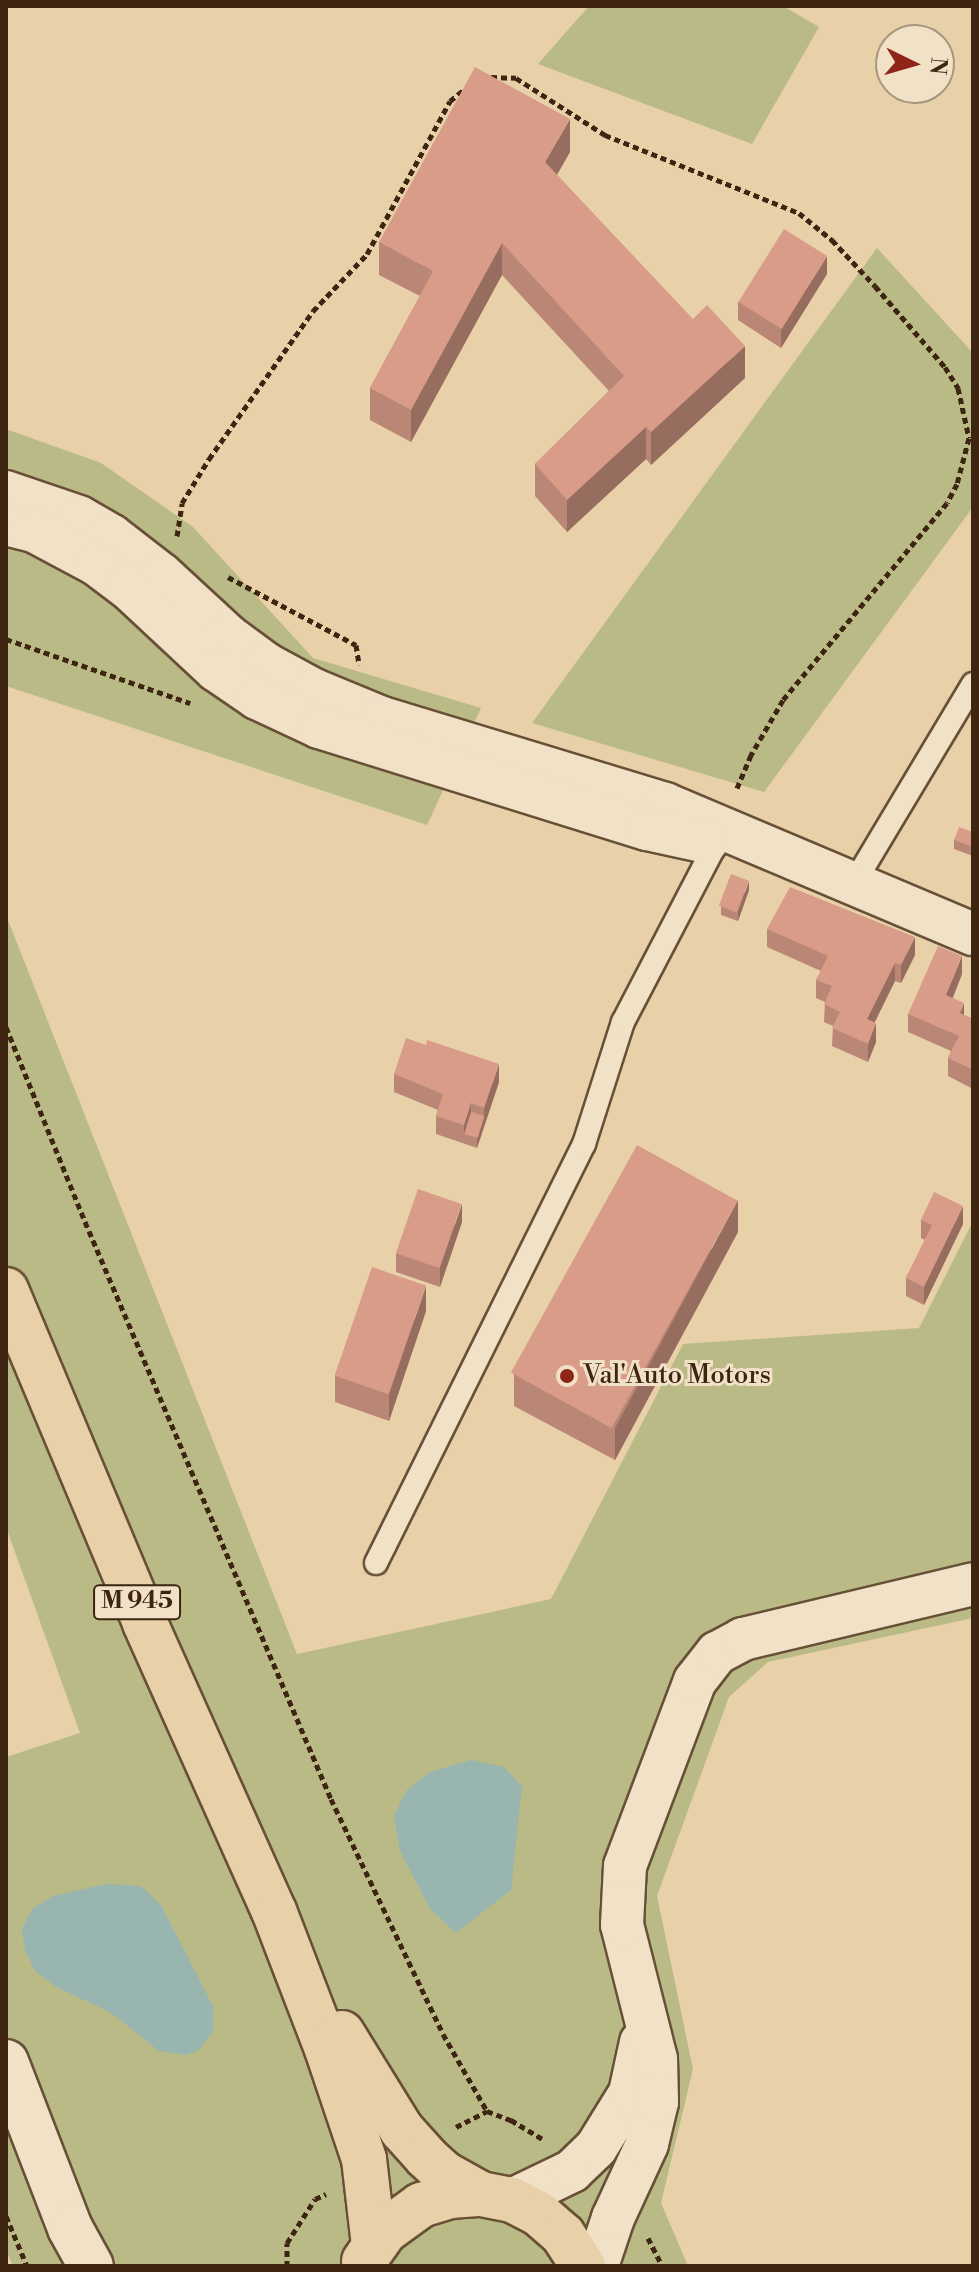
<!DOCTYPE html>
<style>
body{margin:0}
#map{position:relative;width:979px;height:2272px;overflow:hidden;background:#e8d1a9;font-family:"Libre Bodoni",serif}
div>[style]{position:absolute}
.green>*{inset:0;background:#b9ba85}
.water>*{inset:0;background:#98b5b0}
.path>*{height:5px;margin-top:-2.5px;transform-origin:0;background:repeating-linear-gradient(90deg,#3d2511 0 6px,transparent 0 10px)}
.roads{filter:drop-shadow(2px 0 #685037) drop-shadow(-2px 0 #685037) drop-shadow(0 2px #685037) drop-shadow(0 -2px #685037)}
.service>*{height:22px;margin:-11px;padding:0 11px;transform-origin:11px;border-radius:11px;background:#f0e1c7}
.minor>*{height:42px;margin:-21px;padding:0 21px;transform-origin:21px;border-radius:21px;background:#f0e1c7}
.tertiary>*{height:44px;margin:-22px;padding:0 22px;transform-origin:22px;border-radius:22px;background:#f0e1c7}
.primary>*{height:44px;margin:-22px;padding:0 22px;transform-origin:22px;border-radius:22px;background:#e8d1a9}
.wall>*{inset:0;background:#ba8675}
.shaded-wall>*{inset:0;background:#976d5f}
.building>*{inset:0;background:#d89c88;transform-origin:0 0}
.dots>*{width:22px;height:22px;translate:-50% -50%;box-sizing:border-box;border:4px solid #f0e1c7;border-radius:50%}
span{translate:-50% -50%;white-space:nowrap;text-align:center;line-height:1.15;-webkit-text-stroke:6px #f0e1c7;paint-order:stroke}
.shield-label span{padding:2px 6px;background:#f0e1c7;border:2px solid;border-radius:6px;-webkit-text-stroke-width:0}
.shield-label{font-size:24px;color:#3d2511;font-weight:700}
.poi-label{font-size:26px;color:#3d2511}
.left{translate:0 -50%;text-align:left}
.frame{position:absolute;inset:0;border:8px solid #3d2511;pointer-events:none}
.north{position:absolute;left:875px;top:24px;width:80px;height:80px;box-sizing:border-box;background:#f0e1c7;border:2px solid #a8967e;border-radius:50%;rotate:95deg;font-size:22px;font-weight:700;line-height:32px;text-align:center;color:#3d2511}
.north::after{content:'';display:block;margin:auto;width:28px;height:36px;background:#8f2418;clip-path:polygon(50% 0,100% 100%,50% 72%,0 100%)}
</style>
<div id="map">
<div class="green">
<i style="clip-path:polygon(589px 6px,783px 6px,819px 27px,752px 144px,538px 64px)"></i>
<i style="clip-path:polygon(877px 248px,973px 353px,973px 507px,764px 792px,532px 723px)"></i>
<i style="clip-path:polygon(6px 429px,101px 463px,193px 527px,313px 658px,481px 708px,427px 825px,6px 686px)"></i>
<i style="clip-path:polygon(6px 915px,297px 1654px,551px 1599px,683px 1344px,919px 1328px,973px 1221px,973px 1618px,768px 1662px,729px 1697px,657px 1896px,693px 2069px,661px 2203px,688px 2266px,13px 2266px,6px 2250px,6px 1757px,80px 1733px,6px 1527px)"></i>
</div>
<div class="water">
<i style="clip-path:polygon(471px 1760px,504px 1767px,522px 1786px,511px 1890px,456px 1933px,430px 1909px,400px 1851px,394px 1816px,406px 1791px,430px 1772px)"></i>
<i style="clip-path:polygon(106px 1884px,141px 1886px,161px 1905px,213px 2006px,213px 2032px,199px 2050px,186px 2055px,159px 2051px,110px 2012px,56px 1987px,35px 1971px,25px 1950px,22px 1929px,32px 1909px,53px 1896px)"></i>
</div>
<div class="path">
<i style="left:491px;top:77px;width:25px;rotate:2deg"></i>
<i style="left:516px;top:78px;width:106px;rotate:32.6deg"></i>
<i style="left:605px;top:135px;width:209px;rotate:21.9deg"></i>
<i style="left:799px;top:213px;width:43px;rotate:39.3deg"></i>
<i style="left:832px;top:240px;width:63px;rotate:46.9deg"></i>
<i style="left:875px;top:286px;width:107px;rotate:49.2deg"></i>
<i style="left:945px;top:367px;width:25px;rotate:58deg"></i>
<i style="left:958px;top:388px;width:51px;rotate:77.6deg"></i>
<i style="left:969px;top:438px;width:48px;rotate:104.6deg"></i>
<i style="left:957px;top:484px;width:21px;rotate:118deg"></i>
<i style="left:947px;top:503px;width:256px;rotate:129.8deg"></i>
<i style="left:783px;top:700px;width:64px;rotate:120.2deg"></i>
<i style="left:751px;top:755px;width:39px;rotate:113deg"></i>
<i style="left:177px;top:536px;width:33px;rotate:-81deg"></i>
<i style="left:182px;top:503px;width:52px;rotate:-58.5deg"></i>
<i style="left:209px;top:459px;width:181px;rotate:-54.9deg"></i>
<i style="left:313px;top:311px;width:79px;rotate:-46.5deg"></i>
<i style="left:367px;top:254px;width:174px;rotate:-61.5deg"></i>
<i style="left:450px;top:101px;width:19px;rotate:-39deg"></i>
<i style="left:228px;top:577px;width:145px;rotate:28deg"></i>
<i style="left:356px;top:645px;width:20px;rotate:81deg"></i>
<i style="left:6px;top:639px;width:195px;rotate:19.2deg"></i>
<i style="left:6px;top:1027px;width:220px;rotate:67.9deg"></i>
<i style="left:89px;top:1231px;width:617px;rotate:66.92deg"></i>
<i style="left:331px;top:1799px;width:260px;rotate:64.5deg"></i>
<i style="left:443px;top:2034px;width:89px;rotate:60.3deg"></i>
<i style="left:456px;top:2127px;width:35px;rotate:-27deg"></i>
<i style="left:487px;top:2111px;width:26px;rotate:21deg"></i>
<i style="left:511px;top:2120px;width:37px;rotate:31deg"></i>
<i style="left:6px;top:2216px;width:54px;rotate:67.2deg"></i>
<i style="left:648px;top:2238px;width:31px;rotate:63deg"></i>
<i style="left:287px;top:2266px;width:23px;rotate:-90deg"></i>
<i style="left:287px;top:2243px;width:52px;rotate:-57.5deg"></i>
<i style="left:315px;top:2199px;width:12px;rotate:-24deg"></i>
</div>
<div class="roads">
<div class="service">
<i style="left:854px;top:883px;width:232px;rotate:-59.1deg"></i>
<i style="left:376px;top:1563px;width:468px;rotate:-63.6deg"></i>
<i style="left:584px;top:1144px;width:128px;rotate:-72.3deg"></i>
<i style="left:623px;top:1022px;width:202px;rotate:-62.5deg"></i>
</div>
<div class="minor">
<i style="left:6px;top:492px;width:77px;rotate:18.9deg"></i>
<i style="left:79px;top:517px;width:38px;rotate:30deg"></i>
<i style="left:112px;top:536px;width:62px;rotate:37.8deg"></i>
<i style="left:161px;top:574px;width:90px;rotate:42.7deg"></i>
<i style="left:227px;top:635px;width:49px;rotate:36.6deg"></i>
<i style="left:266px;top:664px;width:55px;rotate:28.4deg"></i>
<i style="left:314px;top:690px;width:74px;rotate:22.4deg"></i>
<i style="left:382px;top:718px;width:296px;rotate:16.9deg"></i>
<i style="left:665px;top:804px;width:334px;rotate:22.9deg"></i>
<i style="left:6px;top:524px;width:29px;rotate:14deg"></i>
<i style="left:34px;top:531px;width:70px;rotate:28deg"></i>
<i style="left:96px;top:564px;width:39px;rotate:37deg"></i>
<i style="left:127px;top:587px;width:122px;rotate:43deg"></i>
<i style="left:216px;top:670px;width:50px;rotate:34.3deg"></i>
<i style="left:257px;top:698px;width:68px;rotate:25.1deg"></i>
<i style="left:319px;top:727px;width:343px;rotate:17.3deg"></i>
<i style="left:647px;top:829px;width:61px;rotate:12.2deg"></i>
<i style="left:512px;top:2200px;width:67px;rotate:-25.8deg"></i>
<i style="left:572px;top:2171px;width:33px;rotate:-44deg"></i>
<i style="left:596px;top:2148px;width:65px;rotate:-58.3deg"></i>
<i style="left:630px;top:2093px;width:52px;rotate:-77.8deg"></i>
<i style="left:597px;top:2266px;width:51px;rotate:-71.6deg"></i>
<i style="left:613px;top:2218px;width:81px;rotate:-65.3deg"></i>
<i style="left:647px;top:2144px;width:43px;rotate:-76.6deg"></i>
<i style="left:657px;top:2102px;width:43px;rotate:-91.3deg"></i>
<i style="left:656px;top:2059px;width:138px;rotate:-104.2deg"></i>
<i style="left:622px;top:1925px;width:59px;rotate:-87.1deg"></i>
<i style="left:625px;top:1866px;width:198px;rotate:-69.3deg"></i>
<i style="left:695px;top:1681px;width:36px;rotate:-52deg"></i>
<i style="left:717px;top:1653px;width:30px;rotate:-28deg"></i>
<i style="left:743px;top:1639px;width:236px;rotate:-13.4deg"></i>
</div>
<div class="tertiary">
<i style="left:6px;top:2062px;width:178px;rotate:68.9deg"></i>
<i style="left:70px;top:2228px;width:43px;rotate:61.1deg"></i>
</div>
<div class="primary">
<i style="left:6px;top:1290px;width:361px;rotate:67.3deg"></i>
<i style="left:145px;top:1623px;width:316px;rotate:65.9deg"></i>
<i style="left:274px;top:1911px;width:148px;rotate:69deg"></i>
<i style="left:327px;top:2049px;width:116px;rotate:71.4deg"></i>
<i style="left:364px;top:2159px;width:87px;rotate:83.4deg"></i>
<i style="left:342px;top:2033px;width:114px;rotate:58.3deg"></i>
<i style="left:402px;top:2130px;width:36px;rotate:48deg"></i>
<i style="left:426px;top:2157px;width:25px;rotate:42deg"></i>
<i style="left:445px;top:2174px;width:41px;rotate:29.1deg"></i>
<i style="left:364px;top:2261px;width:35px;rotate:-55deg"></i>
<i style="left:384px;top:2232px;width:46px;rotate:-36.1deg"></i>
<i style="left:421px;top:2205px;width:30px;rotate:-17deg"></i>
<i style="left:450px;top:2196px;width:31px;rotate:-4deg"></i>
<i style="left:481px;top:2194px;width:32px;rotate:11deg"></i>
<i style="left:512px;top:2200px;width:30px;rotate:27deg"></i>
<i style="left:539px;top:2214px;width:32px;rotate:41deg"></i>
<i style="left:563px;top:2235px;width:37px;rotate:57deg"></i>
</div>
</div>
<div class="wall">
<i style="clip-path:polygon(570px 152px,557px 175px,745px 378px,651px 465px,646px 459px,567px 532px,535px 496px,535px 464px,609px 391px,502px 275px,411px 442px,370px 420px,370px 388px,420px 296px,379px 275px,379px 242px)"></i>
<i style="clip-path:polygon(827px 274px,781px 348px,738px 320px,738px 302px)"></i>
<i style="clip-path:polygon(973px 832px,973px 856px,954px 849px,954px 840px)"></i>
<i style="clip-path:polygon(749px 890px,738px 921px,721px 915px,721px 906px)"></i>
<i style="clip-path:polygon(767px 929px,915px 955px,901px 983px,895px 981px,875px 1022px,876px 1042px,868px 1062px,832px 1046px,833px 1026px,824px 1022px,825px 1002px,816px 998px,816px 980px,821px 971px,767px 947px)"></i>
<i style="clip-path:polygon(962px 974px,953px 998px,964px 1015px,973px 1019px,973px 1089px,948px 1076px,948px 1058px,951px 1051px,908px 1032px,908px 1014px)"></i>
<i style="clip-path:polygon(394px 1074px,499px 1082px,477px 1148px,436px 1134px,436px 1116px,438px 1110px,394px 1092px)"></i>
<i style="clip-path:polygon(921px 1220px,963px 1224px,924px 1305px,906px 1296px,906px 1278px,925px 1240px,921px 1238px)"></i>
<i style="clip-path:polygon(462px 1222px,440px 1287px,396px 1272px,396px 1253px)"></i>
<i style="clip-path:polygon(738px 1232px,615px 1460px,514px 1406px,514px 1374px)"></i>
<i style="clip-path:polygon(426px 1311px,389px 1421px,335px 1402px,335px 1376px)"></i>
</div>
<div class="shaded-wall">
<i style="clip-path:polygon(570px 119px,570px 152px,545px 195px,545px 162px)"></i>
<i style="clip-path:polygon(502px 243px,502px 275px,411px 442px,411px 410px)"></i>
<i style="clip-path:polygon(827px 256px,827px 274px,781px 348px,781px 329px)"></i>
<i style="clip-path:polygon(745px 346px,745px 378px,651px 465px,651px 432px)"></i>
<i style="clip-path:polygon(646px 427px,646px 459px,567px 532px,567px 500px)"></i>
<i style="clip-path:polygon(749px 881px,749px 890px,738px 921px,738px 912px)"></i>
<i style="clip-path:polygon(915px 937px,915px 955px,901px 983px,901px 965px)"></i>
<i style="clip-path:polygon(962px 956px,962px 974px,946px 1013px,946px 995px)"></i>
<i style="clip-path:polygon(895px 963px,895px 981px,867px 1037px,867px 1019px)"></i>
<i style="clip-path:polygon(964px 1003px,964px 1021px,960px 1013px)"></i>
<i style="clip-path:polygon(876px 1023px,876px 1042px,868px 1062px,868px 1044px)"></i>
<i style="clip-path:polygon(499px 1064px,499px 1082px,477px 1148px,477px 1138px,484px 1116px,484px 1108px)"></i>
<i style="clip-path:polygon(471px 1103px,471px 1121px,464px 1134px,464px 1125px)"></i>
<i style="clip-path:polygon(738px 1200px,738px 1232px,615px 1460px,615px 1428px)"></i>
<i style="clip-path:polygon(462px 1204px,462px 1222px,440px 1287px,440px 1268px)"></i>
<i style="clip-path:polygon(963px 1206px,963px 1224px,924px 1305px,924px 1287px)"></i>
<i style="clip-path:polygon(426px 1286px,426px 1311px,389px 1421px,389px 1395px)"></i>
</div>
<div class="building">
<i style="clip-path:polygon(475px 67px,570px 119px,545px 162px,693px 319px,707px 305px,745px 346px,651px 432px,646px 427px,567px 500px,535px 464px,624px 376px,502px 243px,411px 410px,370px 388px,433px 271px,379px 242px)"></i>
<i style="left:784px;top:229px;width:51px;height:86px;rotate:32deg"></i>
<i style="clip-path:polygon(959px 827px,973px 832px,973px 847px,954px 840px)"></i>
<i style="left:731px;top:874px;width:19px;height:34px;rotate:21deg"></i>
<i style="clip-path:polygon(790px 887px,915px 937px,901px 965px,895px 963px,867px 1019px,876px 1023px,868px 1044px,832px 1028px,840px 1012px,824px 1004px,832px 986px,816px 980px,828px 956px,767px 929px)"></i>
<i style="clip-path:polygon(938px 946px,962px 956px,946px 995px,964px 1003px,960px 1013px,973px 1019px,973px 1070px,948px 1058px,959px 1036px,908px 1014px)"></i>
<i style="clip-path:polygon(406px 1038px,426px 1045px,427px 1040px,499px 1064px,484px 1108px,471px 1103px,464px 1125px,436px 1116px,443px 1094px,394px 1074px)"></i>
<i style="left:471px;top:1112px;width:14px;height:23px;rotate:17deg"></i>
<i style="left:637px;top:1145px;width:115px;height:260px;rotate:29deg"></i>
<i style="left:418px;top:1189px;width:46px;height:68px;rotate:19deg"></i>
<i style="clip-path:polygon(934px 1192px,963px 1206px,924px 1287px,906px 1278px,932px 1225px,921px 1220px)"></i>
<i style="left:372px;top:1267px;width:57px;height:115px;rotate:19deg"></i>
</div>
<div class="dots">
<i style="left:567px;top:1376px;background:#8f2418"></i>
</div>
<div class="shield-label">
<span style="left:137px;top:1602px">M 945</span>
</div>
<div class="poi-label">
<span class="left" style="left:583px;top:1376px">Val'Auto Motors</span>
</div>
<div class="frame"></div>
<div class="north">N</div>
</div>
